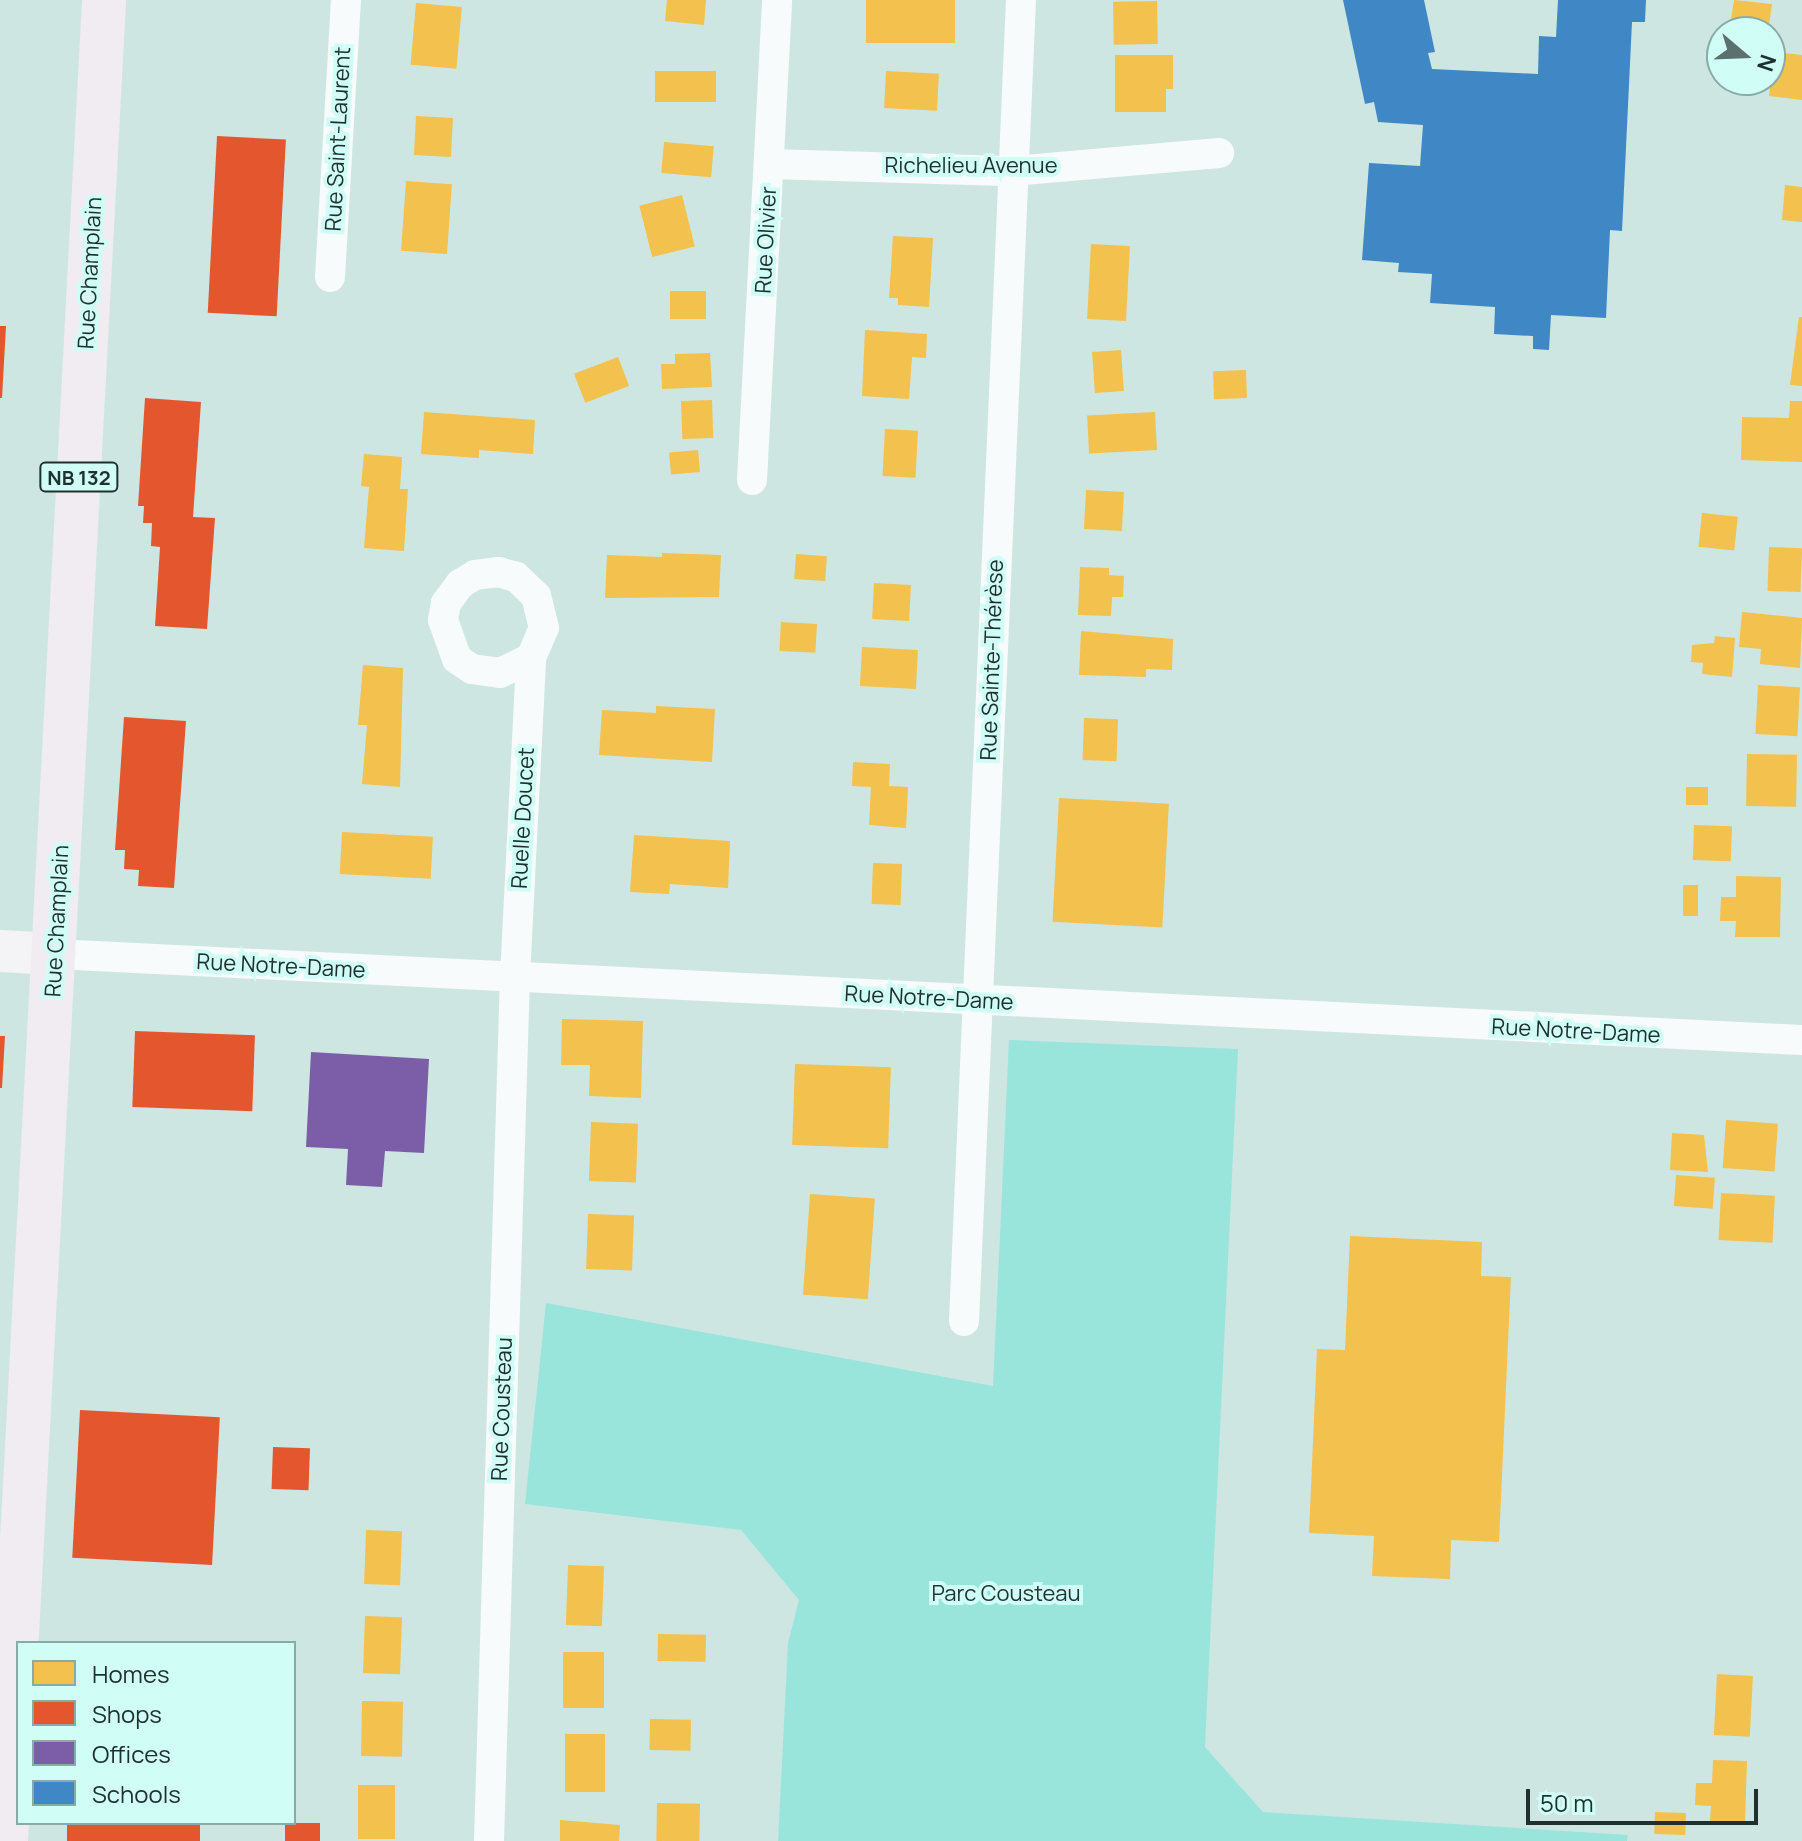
<!DOCTYPE html>
<meta charset="utf-8">
<style>
body{margin:0}
#map{position:relative;width:1802px;height:1841px;overflow:hidden;background:#cee6e2;font-family:Manrope,sans-serif}
div>[style]{position:absolute}
.green>*{inset:0;background:#99e5dc}
.homes>*{inset:0;background:#f2c14e;transform-origin:0 0}
.shops>*{inset:0;background:#e4572e;transform-origin:0 0}
.offices>*{inset:0;background:#7b5ea7}
.schools>*{inset:0;background:#3f88c5}
.street>*{height:30px;margin:-15px;padding:0 15px;transform-origin:15px;border-radius:15px;background:#f8fbfb}
.secondary>*{height:42px;margin:-21px;padding:0 21px;transform-origin:21px;border-radius:21px;background:#f4f4f6}
.primary>*{height:44px;margin:-22px;padding:0 22px;transform-origin:22px;border-radius:22px;background:#f1ecf1}
span{translate:-50% -50%;white-space:nowrap;text-align:center;line-height:1.15;-webkit-text-stroke:8px #d0fdf6;paint-order:stroke}
.shield-label span{padding:2px 6px;background:#d0fdf6;border:2px solid;border-radius:6px;-webkit-text-stroke-width:0}
.shield-label{font-size:20px;color:#1f312e;font-weight:700}
.street-label{font-size:22px;color:#1f312e}
.park-label{font-size:22px;color:#1f3532}
.legend{position:absolute;left:16px;top:1641px;width:280px;height:184px;box-sizing:border-box;background:#d0fdf6;border:2px solid #89aba6;margin:0;padding:10px 14px;list-style:none;font-size:24px;color:#1f312e}
.legend li{display:flex;align-items:center;gap:16px;height:40px}
.legend b{width:40px;border:2px solid #89aba6}
.north{position:absolute;left:1706px;top:16px;width:80px;height:80px;box-sizing:border-box;background:#d0fdf6;border:2px solid #89aba6;border-radius:50%;rotate:109deg;font-size:22px;font-weight:700;line-height:32px;text-align:center;color:#1f312e}
.north::after{content:'';display:block;margin:auto;width:28px;height:36px;background:#5c706d;clip-path:polygon(50% 0,100% 100%,50% 72%,0 100%)}
.scale{position:absolute;left:1526px;top:1789px;width:232px;height:36px;box-sizing:border-box;border:4px solid #1f312e;border-top:0;padding-left:10px;font-size:24px;line-height:28px;white-space:nowrap;color:#1f312e;-webkit-text-stroke:6px #d0fdf6;paint-order:stroke}
</style>
<div id="map">
<div class="green">
<i style="clip-path:polygon(1009px 1040px,1238px 1049px,1205px 1747px,1263px 1812px,1628px 1835px,1627px 1841px,778px 1841px,788px 1643px,799px 1600px,741px 1530px,525px 1504px,546px 1303px,993px 1386px)"></i>
</div>
<div class="homes">
<i style="clip-path:polygon(667px 0,706px 0,704px 25px,665px 21px)"></i>
<i style="left:866px;top:0;width:89px;height:43px"></i>
<i style="clip-path:polygon(1734px 0,1772px 4px,1768px 32px,1729px 32px)"></i>
<i style="left:1157px;top:1px;width:43px;height:44px;rotate:89deg"></i>
<i style="left:416px;top:3px;width:46px;height:62px;rotate:5deg"></i>
<i style="clip-path:polygon(1775px 52px,1802px 55px,1802px 100px,1769px 96px)"></i>
<i style="clip-path:polygon(1115px 55px,1173px 55px,1173px 89px,1166px 89px,1166px 112px,1115px 112px)"></i>
<i style="left:655px;top:71px;width:61px;height:31px"></i>
<i style="left:886px;top:71px;width:53px;height:37px;rotate:3deg"></i>
<i style="left:416px;top:116px;width:37px;height:39px;rotate:3deg"></i>
<i style="left:664px;top:142px;width:50px;height:31px;rotate:5deg"></i>
<i style="left:406px;top:181px;width:46px;height:70px;rotate:4deg"></i>
<i style="clip-path:polygon(1785px 185px,1802px 187px,1802px 222px,1782px 220px)"></i>
<i style="left:682px;top:195px;width:53px;height:44px;rotate:76deg"></i>
<i style="clip-path:polygon(893px 236px,933px 238px,929px 307px,898px 305px,898px 298px,889px 298px)"></i>
<i style="left:1091px;top:244px;width:39px;height:75px;rotate:3deg"></i>
<i style="left:670px;top:291px;width:36px;height:28px"></i>
<i style="clip-path:polygon(1799px 317px,1802px 317px,1802px 386px,1790px 385px)"></i>
<i style="clip-path:polygon(865px 330px,927px 334px,926px 358px,912px 357px,909px 399px,862px 396px)"></i>
<i style="left:1121px;top:350px;width:41px;height:29px;rotate:86deg"></i>
<i style="clip-path:polygon(710px 353px,712px 387px,662px 389px,661px 364px,675px 364px,675px 354px)"></i>
<i style="left:618px;top:357px;width:31px;height:47px;rotate:69deg"></i>
<i style="left:1246px;top:370px;width:28px;height:33px;rotate:88deg"></i>
<i style="left:712px;top:400px;width:38px;height:31px;rotate:88deg"></i>
<i style="clip-path:polygon(1790px 401px,1802px 401px,1802px 462px,1741px 460px,1742px 417px,1789px 418px)"></i>
<i style="clip-path:polygon(424px 412px,535px 420px,533px 454px,479px 450px,479px 458px,421px 454px)"></i>
<i style="left:1155px;top:412px;width:38px;height:68px;rotate:87deg"></i>
<i style="left:885px;top:429px;width:33px;height:47px;rotate:3deg"></i>
<i style="left:698px;top:450px;width:22px;height:29px;rotate:85deg"></i>
<i style="clip-path:polygon(364px 454px,402px 457px,400px 489px,408px 489px,404px 551px,364px 548px,369px 487px,361px 486px)"></i>
<i style="left:1086px;top:490px;width:38px;height:39px;rotate:3deg"></i>
<i style="left:1702px;top:513px;width:36px;height:34px;rotate:6deg"></i>
<i style="left:1769px;top:547px;width:33px;height:44px;rotate:2deg"></i>
<i style="clip-path:polygon(662px 553px,721px 555px,719px 597px,605px 598px,607px 555px,662px 557px)"></i>
<i style="left:796px;top:554px;width:31px;height:25px;rotate:4deg"></i>
<i style="clip-path:polygon(1080px 567px,1109px 568px,1109px 575px,1124px 576px,1123px 597px,1112px 597px,1111px 616px,1078px 615px)"></i>
<i style="left:874px;top:583px;width:37px;height:36px;rotate:3deg"></i>
<i style="clip-path:polygon(1742px 612px,1802px 618px,1800px 668px,1760px 664px,1761px 649px,1739px 647px)"></i>
<i style="left:781px;top:622px;width:36px;height:29px;rotate:3deg"></i>
<i style="clip-path:polygon(1081px 631px,1173px 639px,1172px 670px,1146px 669px,1146px 677px,1079px 675px)"></i>
<i style="clip-path:polygon(1715px 636px,1735px 638px,1732px 677px,1702px 674px,1703px 663px,1691px 662px,1692px 645px,1714px 643px)"></i>
<i style="left:862px;top:647px;width:56px;height:39px;rotate:3deg"></i>
<i style="clip-path:polygon(363px 665px,403px 668px,400px 787px,362px 784px,367px 725px,358px 725px)"></i>
<i style="left:1758px;top:685px;width:42px;height:49px;rotate:3deg"></i>
<i style="clip-path:polygon(656px 706px,715px 709px,712px 762px,599px 755px,602px 710px,656px 713px)"></i>
<i style="left:1084px;top:718px;width:34px;height:42px;rotate:2deg"></i>
<i style="left:1747px;top:754px;width:50px;height:52px;rotate:1deg"></i>
<i style="clip-path:polygon(853px 762px,890px 764px,889px 786px,908px 787px,906px 828px,869px 825px,871px 787px,852px 786px)"></i>
<i style="left:1686px;top:787px;width:22px;height:18px"></i>
<i style="left:1059px;top:798px;width:110px;height:124px;rotate:3deg"></i>
<i style="left:1694px;top:825px;width:38px;height:35px;rotate:2deg"></i>
<i style="left:342px;top:832px;width:91px;height:42px;rotate:3deg"></i>
<i style="clip-path:polygon(634px 835px,730px 841px,728px 888px,670px 884px,669px 894px,630px 892px)"></i>
<i style="left:873px;top:863px;width:29px;height:41px;rotate:2deg"></i>
<i style="clip-path:polygon(1736px 876px,1781px 877px,1780px 937px,1735px 937px,1736px 921px,1720px 921px,1721px 897px,1736px 897px)"></i>
<i style="left:1683px;top:885px;width:15px;height:31px"></i>
<i style="clip-path:polygon(562px 1019px,643px 1021px,641px 1098px,589px 1096px,590px 1065px,561px 1065px)"></i>
<i style="left:795px;top:1064px;width:96px;height:81px;rotate:2deg"></i>
<i style="left:1726px;top:1120px;width:52px;height:48px;rotate:4deg"></i>
<i style="left:591px;top:1122px;width:47px;height:59px;rotate:2deg"></i>
<i style="clip-path:polygon(1672px 1133px,1704px 1135px,1708px 1172px,1670px 1170px)"></i>
<i style="left:1676px;top:1175px;width:39px;height:31px;rotate:4deg"></i>
<i style="left:1721px;top:1193px;width:54px;height:47px;rotate:3deg"></i>
<i style="left:810px;top:1194px;width:65px;height:101px;rotate:4deg"></i>
<i style="left:588px;top:1214px;width:46px;height:55px;rotate:2deg"></i>
<i style="clip-path:polygon(1350px 1236px,1482px 1242px,1481px 1276px,1511px 1277px,1499px 1542px,1451px 1540px,1450px 1579px,1372px 1576px,1374px 1536px,1309px 1533px,1317px 1349px,1345px 1350px)"></i>
<i style="left:366px;top:1530px;width:36px;height:54px;rotate:2deg"></i>
<i style="left:568px;top:1565px;width:36px;height:60px;rotate:2deg"></i>
<i style="left:365px;top:1616px;width:37px;height:57px;rotate:2deg"></i>
<i style="left:658px;top:1634px;width:48px;height:27px;rotate:1deg"></i>
<i style="left:563px;top:1652px;width:41px;height:56px"></i>
<i style="left:1717px;top:1674px;width:36px;height:61px;rotate:3deg"></i>
<i style="left:362px;top:1701px;width:41px;height:55px;rotate:1deg"></i>
<i style="left:650px;top:1719px;width:41px;height:31px;rotate:1deg"></i>
<i style="left:605px;top:1734px;width:58px;height:40px;rotate:90deg"></i>
<i style="clip-path:polygon(1713px 1760px,1747px 1761px,1745px 1822px,1710px 1821px,1711px 1806px,1695px 1805px,1696px 1783px,1712px 1783px)"></i>
<i style="left:358px;top:1785px;width:37px;height:54px"></i>
<i style="left:657px;top:1803px;width:43px;height:38px;rotate:1deg"></i>
<i style="left:1655px;top:1812px;width:31px;height:22px;rotate:2deg"></i>
<i style="clip-path:polygon(560px 1820px,620px 1825px,619px 1841px,560px 1841px)"></i>
</div>
<div class="shops">
<i style="left:217px;top:136px;width:69px;height:177px;rotate:3deg"></i>
<i style="clip-path:polygon(0 326px,6px 326px,2px 398px,0 398px)"></i>
<i style="clip-path:polygon(145px 398px,201px 402px,193px 517px,215px 518px,207px 629px,155px 626px,160px 547px,151px 546px,152px 523px,143px 523px,144px 506px,138px 506px)"></i>
<i style="clip-path:polygon(124px 717px,186px 721px,174px 888px,138px 886px,139px 870px,124px 869px,125px 850px,115px 850px)"></i>
<i style="left:135px;top:1031px;width:120px;height:76px;rotate:2deg"></i>
<i style="clip-path:polygon(0 1036px,5px 1036px,2px 1088px,0 1088px)"></i>
<i style="left:80px;top:1410px;width:140px;height:148px;rotate:3deg"></i>
<i style="left:273px;top:1447px;width:37px;height:42px;rotate:2deg"></i>
<i style="left:67px;top:1823px;width:133px;height:18px"></i>
<i style="left:285px;top:1823px;width:35px;height:18px"></i>
</div>
<div class="offices">
<i style="clip-path:polygon(311px 1052px,429px 1059px,424px 1153px,385px 1151px,382px 1187px,346px 1185px,348px 1149px,306px 1147px)"></i>
</div>
<div class="schools">
<i style="clip-path:polygon(1343px 0,1424px 0,1435px 52px,1428px 53px,1432px 69px,1538px 74px,1539px 36px,1556px 37px,1558px 0,1646px 0,1645px 22px,1632px 22px,1622px 231px,1610px 230px,1606px 318px,1551px 315px,1549px 350px,1533px 349px,1533px 336px,1494px 334px,1495px 307px,1430px 303px,1432px 274px,1398px 272px,1399px 263px,1362px 260px,1369px 163px,1420px 166px,1423px 125px,1378px 122px,1374px 102px,1365px 104px)"></i>
</div>
<div class="street">
<i style="left:770px;top:164px;width:243px;rotate:1.7deg"></i>
<i style="left:1013px;top:171px;width:207px;rotate:-5deg"></i>
<i style="left:330px;top:277px;width:277px;rotate:-86.7deg"></i>
<i style="left:752px;top:480px;width:481px;rotate:-87deg"></i>
<i style="left:55px;top:954px;width:1749px;rotate:2.82deg"></i>
<i style="left:964px;top:1321px;width:1322px;rotate:-87.53deg"></i>
<i style="left:489px;top:1841px;width:864px;rotate:-88.28deg"></i>
<i style="left:515px;top:977px;width:319px;rotate:-87.1deg"></i>
<i style="left:531px;top:658px;width:33px;rotate:-67deg"></i>
<i style="left:544px;top:628px;width:33px;rotate:-104deg"></i>
<i style="left:536px;top:596px;width:28px;rotate:-136deg"></i>
<i style="left:516px;top:577px;width:18px;rotate:-164deg"></i>
<i style="left:499px;top:572px;width:24px;rotate:173deg"></i>
<i style="left:475px;top:575px;width:17px;rotate:149deg"></i>
<i style="left:460px;top:584px;width:24px;rotate:126deg"></i>
<i style="left:446px;top:603px;width:17px;rotate:100deg"></i>
<i style="left:443px;top:620px;width:41px;rotate:70.3deg"></i>
<i style="left:457px;top:659px;width:18px;rotate:34deg"></i>
<i style="left:472px;top:669px;width:28px;rotate:8deg"></i>
<i style="left:500px;top:673px;width:34px;rotate:-26deg"></i>
</div>
<div class="secondary">
<i style="left:0;top:951px;width:55px;rotate:3.1deg"></i>
</div>
<div class="primary">
<i style="left:6px;top:1841px;width:1844px;rotate:-86.95deg"></i>
</div>
<div class="shield-label">
<span style="left:79px;top:477px">NB 132</span>
</div>
<div class="street-label">
<span style="left:338px;top:139px;rotate:-87deg">Rue Saint-Laurent</span>
<span style="left:971px;top:166px">Richelieu Avenue</span>
<span style="left:766px;top:240px;rotate:-87deg">Rue Olivier</span>
<span style="left:90px;top:273px;rotate:-87deg">Rue Champlain</span>
<span style="left:992px;top:660px;rotate:-88deg">Rue Sainte-Thérèse</span>
<span style="left:523px;top:818px;rotate:-87deg">Ruelle Doucet</span>
<span style="left:57px;top:921px;rotate:-87deg">Rue Champlain</span>
<span style="left:281px;top:966px;rotate:3deg">Rue Notre-Dame</span>
<span style="left:929px;top:998px;rotate:3deg">Rue Notre-Dame</span>
<span style="left:1576px;top:1031px;rotate:3deg">Rue Notre-Dame</span>
<span style="left:502px;top:1409px;rotate:-88deg">Rue Cousteau</span>
</div>
<div class="park-label">
<span style="left:1006px;top:1594px">Parc Cousteau</span>
</div>
<ul class="legend">
<li><b style="height:22px;background:#f2c14e"></b>Homes</li>
<li><b style="height:22px;background:#e4572e"></b>Shops</li>
<li><b style="height:22px;background:#7b5ea7"></b>Offices</li>
<li><b style="height:22px;background:#3f88c5"></b>Schools</li>
</ul>
<div class="north">N</div>
<div class="scale">50 m</div>
</div>
